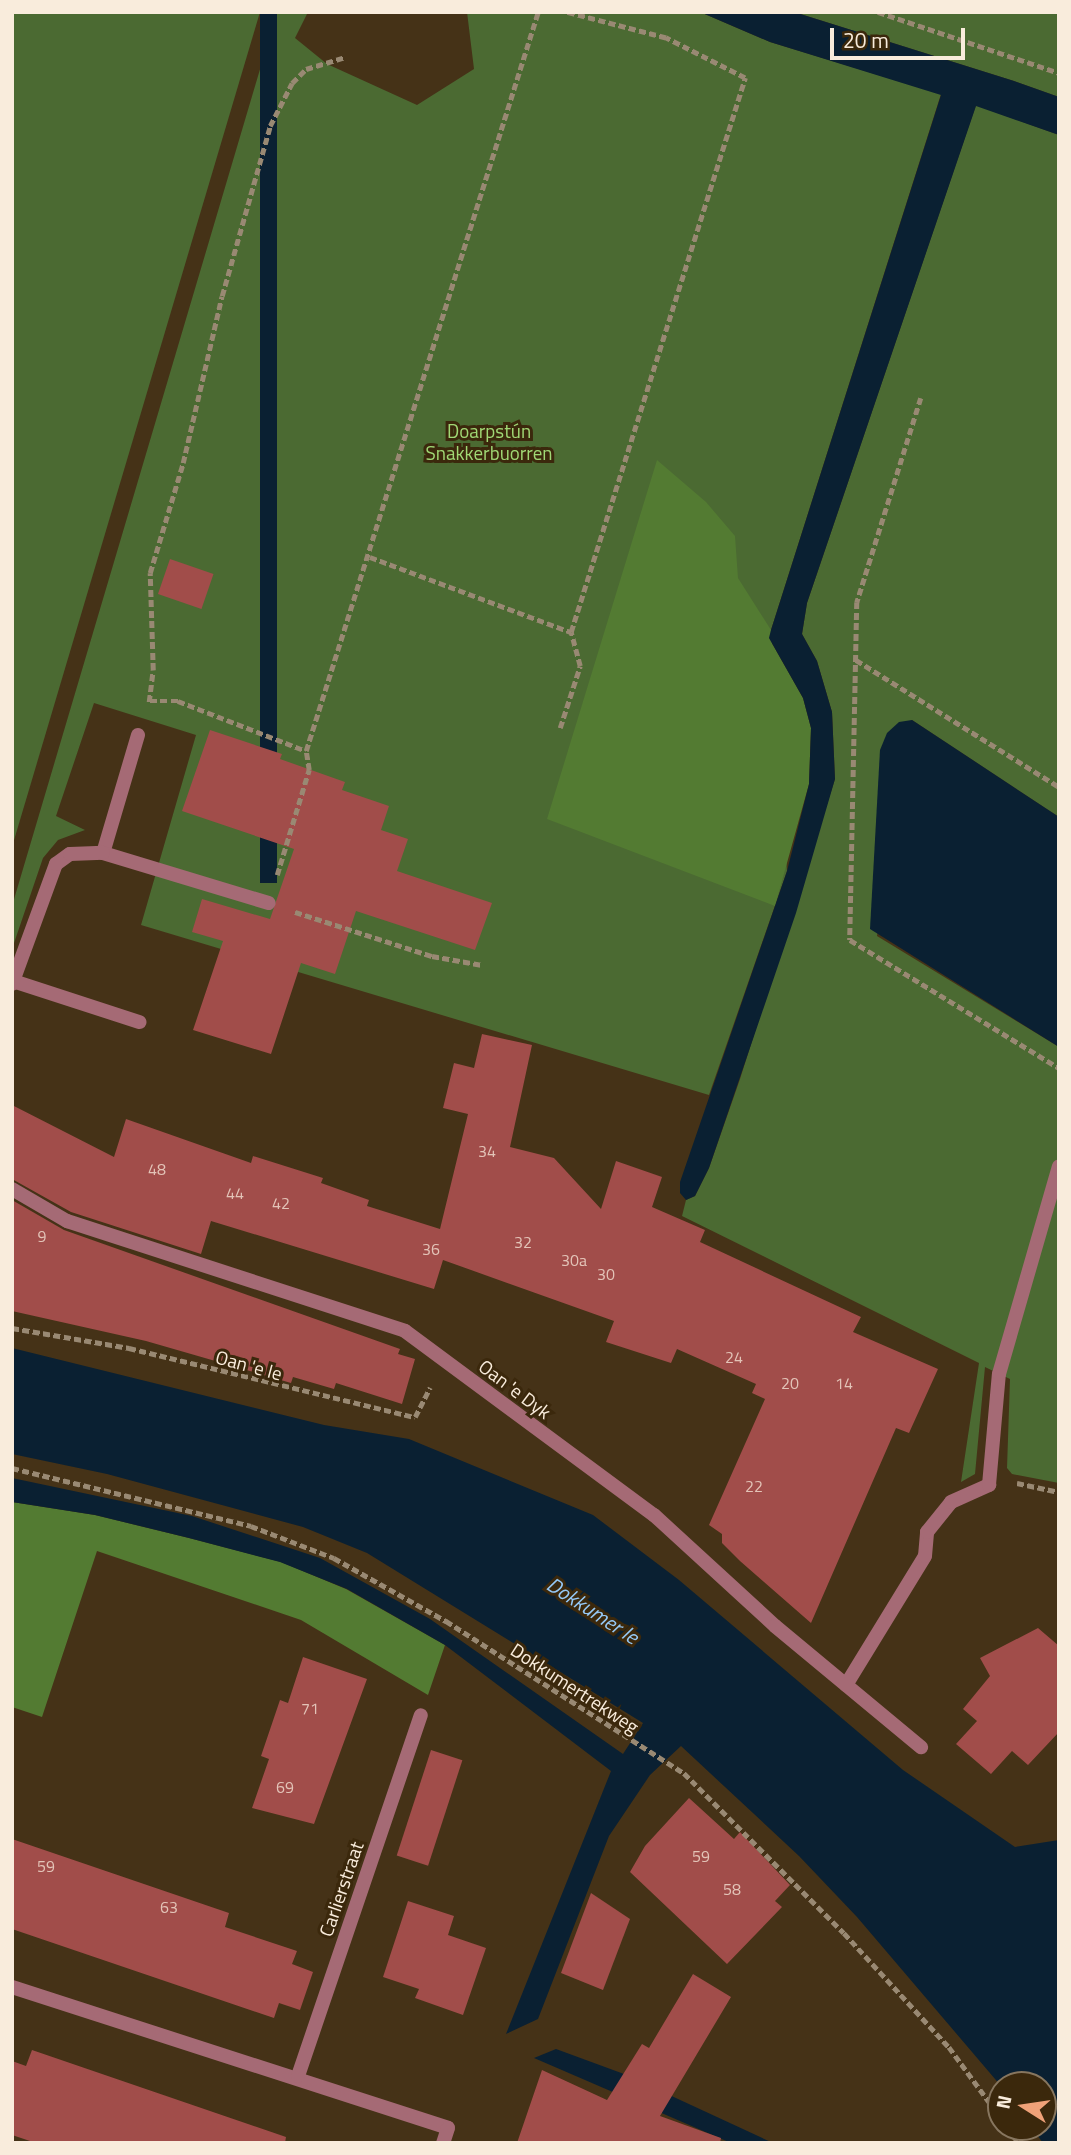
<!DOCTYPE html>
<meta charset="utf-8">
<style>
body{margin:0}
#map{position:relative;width:1071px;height:2155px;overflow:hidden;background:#453217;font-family:"Titillium Web",sans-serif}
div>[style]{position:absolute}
.green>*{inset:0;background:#4b6a32}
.forest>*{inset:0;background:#537b32}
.water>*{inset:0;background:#0a2032;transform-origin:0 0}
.building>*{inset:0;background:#a14d4a;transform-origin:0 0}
.path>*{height:4.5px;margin-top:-2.25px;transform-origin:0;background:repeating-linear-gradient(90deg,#998973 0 7px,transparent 0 10.5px)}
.service>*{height:14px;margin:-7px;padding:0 7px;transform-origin:7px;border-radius:7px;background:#a56a75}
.minor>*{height:14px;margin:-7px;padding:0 7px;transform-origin:7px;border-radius:7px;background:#a56a75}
span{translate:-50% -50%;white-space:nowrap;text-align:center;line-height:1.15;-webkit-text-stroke:6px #3b280c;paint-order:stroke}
.number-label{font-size:16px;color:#e3c4b8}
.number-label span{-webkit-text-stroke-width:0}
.park-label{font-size:19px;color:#a0d875}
.street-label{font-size:19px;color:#f9ecdc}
.water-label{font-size:21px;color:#95c9f7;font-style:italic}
.frame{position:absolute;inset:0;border:14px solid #f9ecdc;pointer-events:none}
.north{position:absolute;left:987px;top:2071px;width:70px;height:70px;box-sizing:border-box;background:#3b280c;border:2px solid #87765f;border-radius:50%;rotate:282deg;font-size:19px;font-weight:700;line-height:28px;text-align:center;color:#f9ecdc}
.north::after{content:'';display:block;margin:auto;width:24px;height:32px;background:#f0a279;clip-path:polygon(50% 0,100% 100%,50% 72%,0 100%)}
.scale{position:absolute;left:830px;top:28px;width:135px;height:32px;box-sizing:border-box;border:4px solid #f9ecdc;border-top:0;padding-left:9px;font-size:21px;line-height:24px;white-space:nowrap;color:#f9ecdc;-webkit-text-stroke:5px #3b280c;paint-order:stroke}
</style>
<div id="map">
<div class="green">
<i style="clip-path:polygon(12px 12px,260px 12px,12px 847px)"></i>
<i style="clip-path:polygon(277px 12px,308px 12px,295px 38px,327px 64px,417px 105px,474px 69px,467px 12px,700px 12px,770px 42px,941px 94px,771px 630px,787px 871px,709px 1095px,141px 925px,196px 735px,94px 703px,56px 816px,85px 830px,58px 840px,43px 858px,12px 949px,12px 906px)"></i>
<i style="clip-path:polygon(794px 12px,1059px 12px,1059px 97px,1014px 81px)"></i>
<i style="clip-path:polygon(976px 105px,1059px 135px,1059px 817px,912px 720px,877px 936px,1059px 1047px,1059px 1483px,1012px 1474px,1007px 1468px,1010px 1379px,985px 1367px,975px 1474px,961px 1482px,979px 1363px,682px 1216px,686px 1200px,695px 1196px,709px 1168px,740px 1079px,835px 779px,832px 712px,817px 661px,802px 634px,807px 603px)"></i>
</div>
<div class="forest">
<i style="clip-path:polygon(657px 460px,706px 502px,735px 536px,738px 578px,771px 630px,769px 638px,803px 698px,811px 728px,809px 784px,775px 906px,547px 819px)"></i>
<i style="clip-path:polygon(12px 1502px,95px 1515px,189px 1538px,281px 1562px,346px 1589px,445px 1645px,428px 1695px,301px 1620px,97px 1551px,42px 1717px,12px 1707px)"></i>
</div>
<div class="water">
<i style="left:260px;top:12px;width:17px;height:871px"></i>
<i style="clip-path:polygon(700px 12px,794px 12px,1014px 81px,1059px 97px,1059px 135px,976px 106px,807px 603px,802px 634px,817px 661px,832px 712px,835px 779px,796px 913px,709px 1168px,695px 1196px,686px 1200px,680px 1193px,680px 1182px,787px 871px,809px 784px,811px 728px,803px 698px,769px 638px,771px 630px,941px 95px,770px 42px)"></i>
<i style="clip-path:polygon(912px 720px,1059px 817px,1059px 1047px,870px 929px,880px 750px,887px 733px,899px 722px)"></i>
<i style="clip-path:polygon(12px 1348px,324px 1425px,409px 1439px,593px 1515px,679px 1580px,903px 1770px,1015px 1847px,1059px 1840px,1059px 2143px,1043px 2143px,1031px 2127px,1043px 2127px,1043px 2085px,1001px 2086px,857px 1917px,799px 1856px,681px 1746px,650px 1775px,609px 1836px,538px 2019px,506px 2034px,611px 1771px,445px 1645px,347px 1589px,280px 1562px,189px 1538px,95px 1515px,12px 1502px,12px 1478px,192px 1516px,320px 1558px,430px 1619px,623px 1754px,643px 1723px,367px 1553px,303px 1527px,107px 1474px,12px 1454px)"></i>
<i style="clip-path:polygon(556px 2049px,624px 2074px,773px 2143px,731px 2143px,534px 2058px)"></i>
</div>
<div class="building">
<i style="left:170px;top:559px;width:46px;height:37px;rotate:19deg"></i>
<i style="clip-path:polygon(210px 730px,282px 754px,280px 759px,345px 782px,342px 790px,389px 806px,381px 830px,408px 839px,397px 871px,492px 903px,475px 950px,356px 911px,335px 974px,301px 963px,271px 1054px,193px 1030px,223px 941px,192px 932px,202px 899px,270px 919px,294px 849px,182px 811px)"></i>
<i style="clip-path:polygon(482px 1034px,532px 1045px,510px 1147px,554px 1158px,601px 1209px,616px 1161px,662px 1177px,652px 1207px,705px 1230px,700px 1242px,861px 1317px,853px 1332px,938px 1369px,909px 1433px,896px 1428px,811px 1623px,740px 1561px,722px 1543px,722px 1534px,709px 1525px,765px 1399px,752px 1393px,756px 1384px,677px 1349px,671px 1363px,606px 1342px,614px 1321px,443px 1260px,434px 1289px,211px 1221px,201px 1254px,71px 1212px,12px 1179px,12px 1105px,114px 1157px,126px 1119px,251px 1163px,253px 1156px,323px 1178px,321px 1183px,369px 1200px,367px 1206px,440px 1229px,468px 1114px,443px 1108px,454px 1063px,474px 1068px)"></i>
<i style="clip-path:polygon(12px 1200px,64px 1230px,400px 1349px,398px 1354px,415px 1359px,402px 1404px,336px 1383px,334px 1389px,293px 1377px,291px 1383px,146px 1341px,12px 1311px)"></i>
<i style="clip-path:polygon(1038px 1628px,1059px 1646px,1059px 1732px,1028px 1765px,1012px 1751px,991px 1774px,956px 1744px,977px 1721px,963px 1709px,990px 1676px,980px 1658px)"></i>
<i style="clip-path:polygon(303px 1657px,367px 1679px,314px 1824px,252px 1808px,269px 1759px,261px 1756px,280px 1700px,288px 1703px)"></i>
<i style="left:431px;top:1750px;width:33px;height:111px;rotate:18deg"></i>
<i style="clip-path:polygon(689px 1798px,734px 1839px,740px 1832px,790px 1885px,775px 1901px,782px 1907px,727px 1964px,630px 1872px,645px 1846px)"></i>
<i style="clip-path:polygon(12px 1839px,229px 1913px,225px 1927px,297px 1951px,292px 1964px,313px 1972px,300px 2010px,279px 2003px,274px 2018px,12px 1929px)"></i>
<i style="clip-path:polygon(591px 1893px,630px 1919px,603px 1990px,561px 1973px)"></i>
<i style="clip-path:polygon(408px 1901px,454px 1916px,448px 1935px,486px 1948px,463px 2015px,415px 1998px,419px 1989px,383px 1977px)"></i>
<i style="clip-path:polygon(693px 1974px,731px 1997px,660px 2116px,721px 2138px,720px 2143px,517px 2143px,542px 2070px,607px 2100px,642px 2044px,649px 2048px)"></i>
<i style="clip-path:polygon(32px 2050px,286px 2137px,285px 2143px,36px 2143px,12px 2135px,12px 2061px,26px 2066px)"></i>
</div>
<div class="path">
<i style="left:878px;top:12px;width:191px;rotate:18.6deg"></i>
<i style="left:921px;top:398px;width:214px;rotate:107.4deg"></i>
<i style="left:857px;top:602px;width:338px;rotate:91.2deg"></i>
<i style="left:850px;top:940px;width:245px;rotate:31.5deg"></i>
<i style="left:370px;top:557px;width:215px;rotate:20.5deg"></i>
<i style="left:856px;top:660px;width:239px;rotate:32deg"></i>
<i style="left:150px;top:701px;width:28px"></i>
<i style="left:178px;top:701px;width:137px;rotate:21.3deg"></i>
<i style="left:306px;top:751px;width:775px;rotate:-72.57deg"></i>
<i style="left:149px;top:702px;width:32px;rotate:-83deg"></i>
<i style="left:153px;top:670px;width:97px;rotate:-91.8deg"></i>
<i style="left:150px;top:573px;width:115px;rotate:-73.3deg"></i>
<i style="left:183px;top:463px;width:171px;rotate:-76.9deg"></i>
<i style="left:222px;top:296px;width:177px;rotate:-74.2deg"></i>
<i style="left:270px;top:126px;width:48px;rotate:-62.9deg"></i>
<i style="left:292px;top:83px;width:20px;rotate:-45deg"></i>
<i style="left:306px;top:69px;width:39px;rotate:-17deg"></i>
<i style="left:560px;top:728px;width:65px;rotate:-72.1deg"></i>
<i style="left:580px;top:666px;width:35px;rotate:-105deg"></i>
<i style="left:571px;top:632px;width:581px;rotate:-72.56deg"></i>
<i style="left:745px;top:78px;width:89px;rotate:-153.1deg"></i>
<i style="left:666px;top:38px;width:103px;rotate:-165.4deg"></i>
<i style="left:277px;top:875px;width:110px;rotate:-73.1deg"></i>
<i style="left:309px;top:770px;width:19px;rotate:-99deg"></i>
<i style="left:295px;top:912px;width:144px;rotate:17.8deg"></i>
<i style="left:432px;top:956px;width:51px;rotate:10.2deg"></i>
<i style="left:12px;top:1328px;width:119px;rotate:9.7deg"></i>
<i style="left:129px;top:1348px;width:294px;rotate:13.6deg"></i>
<i style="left:415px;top:1417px;width:33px;rotate:-63deg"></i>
<i style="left:12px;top:1468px;width:246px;rotate:13.6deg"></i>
<i style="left:251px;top:1526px;width:89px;rotate:21.1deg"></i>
<i style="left:334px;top:1558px;width:129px;rotate:29.4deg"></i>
<i style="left:446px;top:1621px;width:282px;rotate:32.6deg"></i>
<i style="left:684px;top:1773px;width:226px;rotate:45deg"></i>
<i style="left:844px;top:1933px;width:155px;rotate:47.4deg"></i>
<i style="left:949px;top:2047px;width:88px;rotate:53.8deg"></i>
<i style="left:1017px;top:1483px;width:43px;rotate:12.1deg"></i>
<i style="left:1007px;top:2127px;width:20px;rotate:53deg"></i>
</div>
<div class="service">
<i style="left:138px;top:735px;width:123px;rotate:106.5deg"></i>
<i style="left:103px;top:853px;width:173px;rotate:16.8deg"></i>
<i style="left:13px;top:981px;width:133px;rotate:18deg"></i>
<i style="left:846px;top:1685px;width:151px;rotate:-58.5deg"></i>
<i style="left:925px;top:1556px;width:24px;rotate:-85deg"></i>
<i style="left:927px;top:1532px;width:38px;rotate:-51deg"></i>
<i style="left:951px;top:1502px;width:42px;rotate:-24.1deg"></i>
<i style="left:989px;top:1485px;width:111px;rotate:-84.9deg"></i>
<i style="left:999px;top:1374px;width:216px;rotate:-73.9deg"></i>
</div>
<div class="minor">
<i style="left:12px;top:984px;width:128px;rotate:-69.9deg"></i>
<i style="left:56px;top:864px;width:17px;rotate:-36deg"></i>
<i style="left:70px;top:854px;width:33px;rotate:-2deg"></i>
<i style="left:12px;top:1189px;width:64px;rotate:30.2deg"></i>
<i style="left:67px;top:1221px;width:355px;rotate:18deg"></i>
<i style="left:405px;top:1331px;width:310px;rotate:36.5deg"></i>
<i style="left:654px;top:1515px;width:164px;rotate:42.5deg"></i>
<i style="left:775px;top:1626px;width:190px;rotate:39.7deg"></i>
<i style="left:12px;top:1987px;width:458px;rotate:17.9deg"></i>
<i style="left:448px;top:2128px;width:16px;rotate:108deg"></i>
<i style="left:298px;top:2076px;width:381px;rotate:-71.2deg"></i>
</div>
<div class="number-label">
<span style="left:487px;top:1151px">34</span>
<span style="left:157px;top:1169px">48</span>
<span style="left:235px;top:1193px">44</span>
<span style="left:281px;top:1203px">42</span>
<span style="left:42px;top:1236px">9</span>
<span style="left:523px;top:1242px">32</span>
<span style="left:431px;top:1249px">36</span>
<span style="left:574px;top:1260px">30a</span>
<span style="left:606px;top:1274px">30</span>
<span style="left:734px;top:1357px">24</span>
<span style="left:790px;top:1383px">20</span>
<span style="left:844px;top:1383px">14</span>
<span style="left:754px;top:1486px">22</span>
<span style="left:310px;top:1708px">71</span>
<span style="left:285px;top:1787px">69</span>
<span style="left:701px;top:1856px">59</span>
<span style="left:46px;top:1866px">59</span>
<span style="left:732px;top:1889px">58</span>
<span style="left:169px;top:1907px">63</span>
</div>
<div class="park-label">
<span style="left:489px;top:442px">Doarpstún<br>Snakkerbuorren</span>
</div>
<div class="street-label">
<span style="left:249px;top:1365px;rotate:15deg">Oan 'e Ie</span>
<span style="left:515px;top:1389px;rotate:37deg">Oan 'e Dyk</span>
<span style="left:575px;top:1688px;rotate:33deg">Dokkumertrekweg</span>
<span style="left:341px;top:1889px;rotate:-71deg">Carlierstraat</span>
</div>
<div class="water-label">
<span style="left:593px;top:1610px;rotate:33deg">Dokkumer Ie</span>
</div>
<div class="frame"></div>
<div class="north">N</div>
<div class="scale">20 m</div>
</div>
